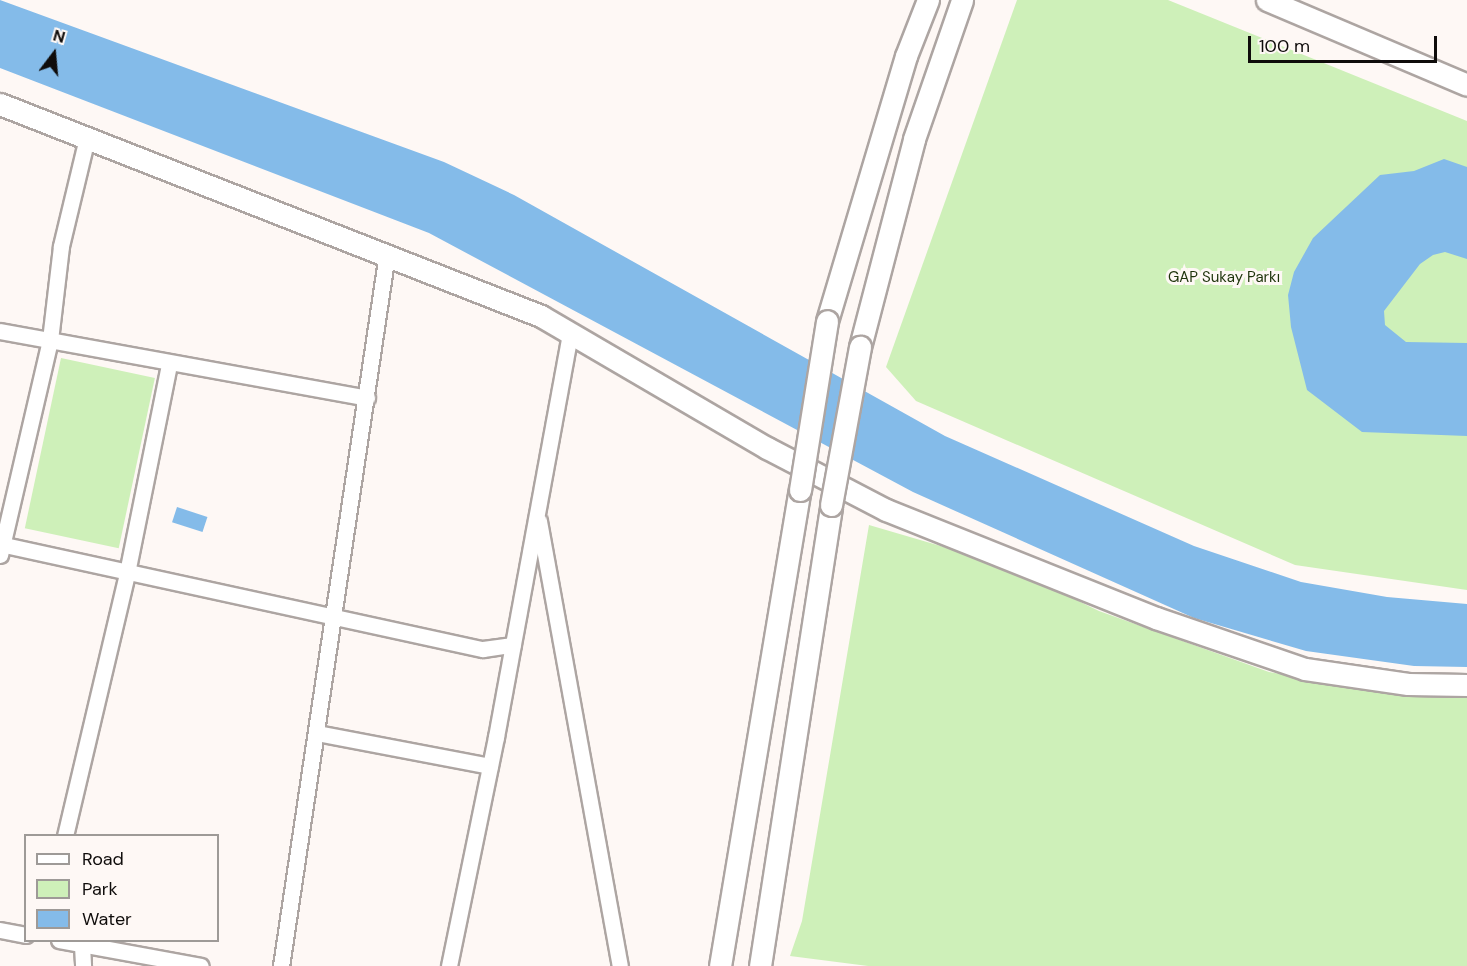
<!DOCTYPE html>
<meta charset="utf-8">
<style>
body{margin:0}
#map{position:relative;width:1467px;height:966px;overflow:hidden;background:#fef8f5;font-family:"DM Sans",sans-serif}
div>[style]{position:absolute}
.green>*{inset:0;background:#cef0b9;transform-origin:0 0}
.water>*{inset:0;background:#84bbe9;transform-origin:0 0}
.roads{filter:drop-shadow(2px 0 #ada5a2) drop-shadow(-2px 0 #ada5a2) drop-shadow(0 2px #ada5a2) drop-shadow(0 -2px #ada5a2)}
.street>*{height:15px;margin:-7.5px;padding:0 7.5px;transform-origin:7.5px;border-radius:7.5px;background:#fff}
.secondary>*{height:21px;margin:-10.5px;padding:0 10.5px;transform-origin:10.5px;border-radius:10.5px;background:#fff}
.bridges{filter:drop-shadow(2px 0 #ada5a2) drop-shadow(-2px 0 #ada5a2) drop-shadow(0 2px #ada5a2) drop-shadow(0 -2px #ada5a2)}
.secondary-bridge>*{height:21px;margin:-10.5px;padding:0 10.5px;transform-origin:10.5px;border-radius:10.5px;background:#fff}
span{translate:-50% -50%;white-space:nowrap;text-align:center;line-height:1.15;-webkit-text-stroke:6px #fef8f5;paint-order:stroke}
.park-label{font-size:15px;color:#1d330a}
.legend{position:absolute;left:24px;top:834px;width:195px;height:108px;box-sizing:border-box;background:#fef8f5;border:2px solid #9e9a97;margin:0;padding:8px 10px;list-style:none;font-size:18px;color:#0f0c0b}
.legend li{display:flex;align-items:center;gap:12px;height:30px}
.legend b{width:30px;border:2px solid #9e9a97}
.north{position:absolute;left:24px;top:24px;width:60px;height:60px;-webkit-text-stroke:4px #fef8f5;paint-order:stroke;rotate:16deg;font-size:16px;font-weight:700;line-height:24px;text-align:center;color:#0f0c0b}
.north::after{content:'';display:block;margin:auto;width:21px;height:27px;background:#0f0c0b;clip-path:polygon(50% 0,100% 100%,50% 72%,0 100%)}
.scale{position:absolute;left:1248px;top:36px;width:189px;height:27px;box-sizing:border-box;border:3px solid #0f0c0b;border-top:0;padding-left:8px;font-size:18px;line-height:21px;white-space:nowrap;color:#0f0c0b;-webkit-text-stroke:4px #fef8f5;paint-order:stroke}
</style>
<div id="map">
<div class="green">
<i style="clip-path:polygon(1017px 0,1168px 0,1467px 121px,1467px 590px,1295px 565px,916px 401px,886px 367px)"></i>
<i style="left:61px;top:358px;width:96px;height:174px;rotate:12deg"></i>
<i style="clip-path:polygon(869px 525px,1002px 564px,1099px 611px,1269px 672px,1378px 690px,1467px 693px,1467px 966px,868px 966px,790px 956px,802px 921px)"></i>
</div>
<div class="water">
<i style="clip-path:polygon(0 0,444px 162px,514px 195px,945px 436px,1194px 546px,1301px 582px,1387px 597px,1467px 604px,1467px 667px,1414px 666px,1306px 651px,1194px 618px,913px 492px,429px 233px,0 68px)"></i>
<i style="clip-path:polygon(1444px 159px,1467px 167px,1467px 259px,1445px 252px,1433px 255px,1420px 264px,1384px 311px,1385px 325px,1406px 342px,1467px 343px,1467px 436px,1362px 432px,1307px 390px,1291px 327px,1288px 295px,1294px 272px,1313px 238px,1380px 175px,1414px 171px)"></i>
<i style="left:177px;top:507px;width:32px;height:16px;rotate:18deg"></i>
</div>
<div class="roads">
<div class="street">
<i style="left:0;top:331px;width:373px;rotate:10.3deg"></i>
<i style="left:539px;top:521px;width:452px;rotate:79.7deg"></i>
<i style="left:0;top:544px;width:494px;rotate:12.3deg"></i>
<i style="left:483px;top:649px;width:30px;rotate:-8deg"></i>
<i style="left:0;top:555px;width:221px;rotate:-76.9deg"></i>
<i style="left:50px;top:340px;width:95px;rotate:-83.3deg"></i>
<i style="left:61px;top:246px;width:111px;rotate:-76.5deg"></i>
<i style="left:317px;top:733px;width:176px;rotate:10.8deg"></i>
<i style="left:65px;top:836px;width:270px;rotate:-76.7deg"></i>
<i style="left:127px;top:573px;width:213px;rotate:-78.6deg"></i>
<i style="left:0;top:930px;width:26px;rotate:11deg"></i>
<i style="left:59px;top:940px;width:144px;rotate:10.4deg"></i>
<i style="left:82px;top:945px;width:21px;rotate:87deg"></i>
<i style="left:281px;top:966px;width:721px;rotate:-81.54deg"></i>
<i style="left:449px;top:966px;width:234px;rotate:-78.4deg"></i>
<i style="left:496px;top:737px;width:412px;rotate:-79.6deg"></i>
</div>
<div class="secondary">
<i style="left:1267px;top:0;width:217px;rotate:23deg"></i>
<i style="left:0;top:104px;width:581px;rotate:21.4deg"></i>
<i style="left:541px;top:316px;width:262px;rotate:30.3deg"></i>
<i style="left:767px;top:448px;width:134px;rotate:27.5deg"></i>
<i style="left:886px;top:510px;width:291px;rotate:21.8deg"></i>
<i style="left:1156px;top:618px;width:157px;rotate:18.9deg"></i>
<i style="left:1305px;top:669px;width:104px;rotate:8.3deg"></i>
<i style="left:1408px;top:684px;width:59px;rotate:1deg"></i>
<i style="left:827px;top:321px;width:277px;rotate:-73.4deg"></i>
<i style="left:906px;top:56px;width:60px;rotate:-68.6deg"></i>
<i style="left:860px;top:347px;width:215px;rotate:-75.4deg"></i>
<i style="left:914px;top:139px;width:147px;rotate:-70.9deg"></i>
<i style="left:720px;top:966px;width:483px;rotate:-80.5deg"></i>
<i style="left:760px;top:966px;width:466px;rotate:-81.2deg"></i>
</div>
</div>
<div class="bridges">
<div class="secondary-bridge">
<i style="left:800px;top:490px;width:171px;rotate:-80.9deg"></i>
<i style="left:831px;top:505px;width:161px;rotate:-79.6deg"></i>
</div>
</div>
<div class="park-label">
<span style="left:1224px;top:278px">GAP Sukay Parkı</span>
</div>
<ul class="legend">
<li><b style="height:8px;background:#fff"></b>Road</li>
<li><b style="height:16px;background:#cef0b9"></b>Park</li>
<li><b style="height:16px;background:#84bbe9"></b>Water</li>
</ul>
<div class="north">N</div>
<div class="scale">100 m</div>
</div>
